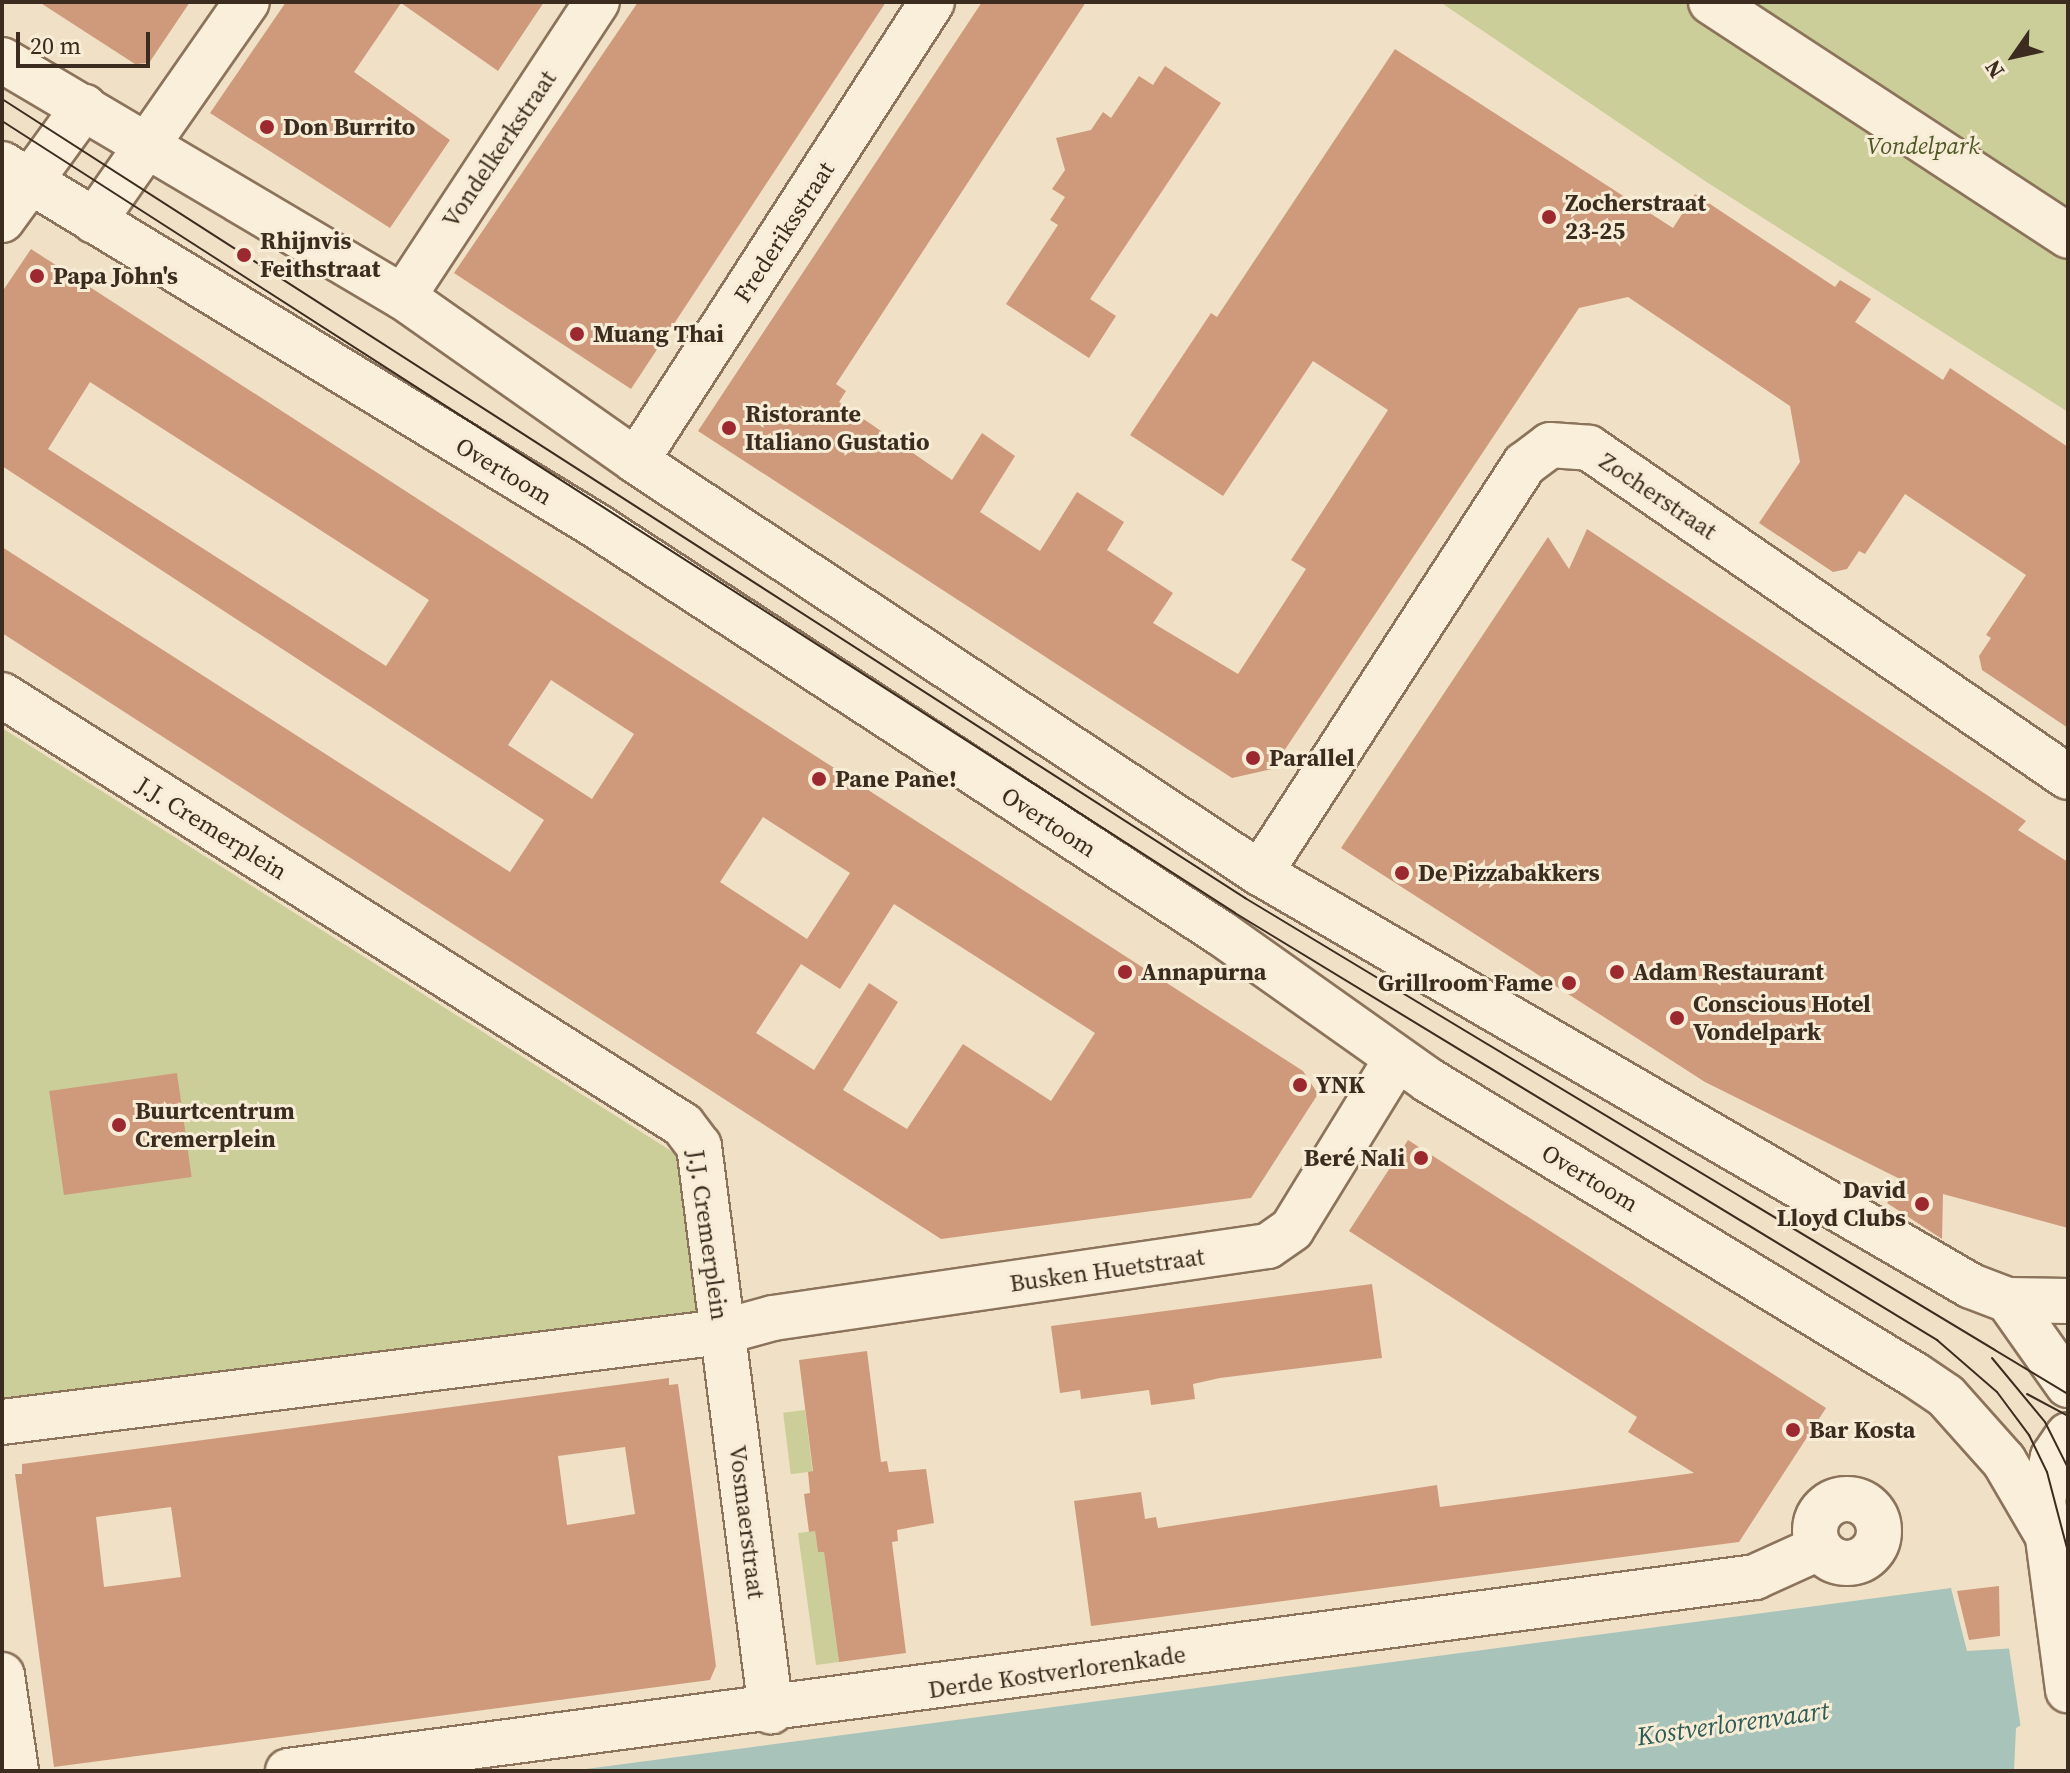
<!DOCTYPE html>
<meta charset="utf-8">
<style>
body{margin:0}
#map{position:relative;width:2070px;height:1773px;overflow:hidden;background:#f0e1c6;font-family:"Source Serif 4",serif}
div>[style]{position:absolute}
.green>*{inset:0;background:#cbce99;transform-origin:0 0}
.water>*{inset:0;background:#a8c3ba}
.pier>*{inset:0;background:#f0e1c6}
.building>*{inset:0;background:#ce9a7b;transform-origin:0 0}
.roads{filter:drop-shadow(2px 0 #8c735b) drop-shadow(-2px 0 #8c735b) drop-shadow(0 2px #8c735b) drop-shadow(0 -2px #8c735b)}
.street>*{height:44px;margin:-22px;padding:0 22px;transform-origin:22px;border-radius:22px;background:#faefda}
.street>.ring{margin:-22px;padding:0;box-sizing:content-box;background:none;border:44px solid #faefda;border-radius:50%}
.secondary>*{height:44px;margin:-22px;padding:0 22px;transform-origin:22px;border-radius:22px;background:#faefda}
.tram>*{height:2px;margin:-1px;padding:0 1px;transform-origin:1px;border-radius:1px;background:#3b2c1f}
.dots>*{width:22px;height:22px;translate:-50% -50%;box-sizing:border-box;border:4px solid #f7ecd6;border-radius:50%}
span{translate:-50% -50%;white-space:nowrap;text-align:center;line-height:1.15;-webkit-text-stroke:6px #f7ecd6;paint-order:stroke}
.poi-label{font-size:24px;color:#3b2c1f;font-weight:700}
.left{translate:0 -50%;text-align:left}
.right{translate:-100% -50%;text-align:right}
.park-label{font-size:24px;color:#4e5825;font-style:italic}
.street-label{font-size:24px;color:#3b2c1f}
.water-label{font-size:26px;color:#2e5b56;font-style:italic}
.frame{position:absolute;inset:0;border:4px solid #3b2c1f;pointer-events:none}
.north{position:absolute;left:1974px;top:16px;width:80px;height:80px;-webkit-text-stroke:6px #f7ecd6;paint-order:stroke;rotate:236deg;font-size:22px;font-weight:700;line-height:32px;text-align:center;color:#3b2c1f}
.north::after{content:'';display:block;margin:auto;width:28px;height:36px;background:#3b2c1f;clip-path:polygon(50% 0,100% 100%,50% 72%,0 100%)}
.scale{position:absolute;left:16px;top:32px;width:134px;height:36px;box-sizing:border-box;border:4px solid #3b2c1f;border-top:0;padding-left:10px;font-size:24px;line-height:28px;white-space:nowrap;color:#3b2c1f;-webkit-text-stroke:6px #f7ecd6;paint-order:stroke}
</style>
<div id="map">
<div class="green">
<i style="clip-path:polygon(1440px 2px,2068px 2px,2068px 412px,1705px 181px)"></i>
<i style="clip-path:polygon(2px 728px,684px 1159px,700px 1319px,2px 1399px)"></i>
<i style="left:805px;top:1410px;width:62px;height:22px;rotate:83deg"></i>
<i style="clip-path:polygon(815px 1531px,818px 1552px,824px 1552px,839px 1662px,816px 1665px,798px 1533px)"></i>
</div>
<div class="water">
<i style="clip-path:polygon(1951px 1588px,1967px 1651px,2017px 1648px,2027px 1722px,2016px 1728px,2014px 1771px,571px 1771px)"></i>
</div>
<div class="pier">
<i style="clip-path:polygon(2068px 1640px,2068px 1721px,2021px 1729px,2009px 1648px)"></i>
</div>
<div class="building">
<i style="clip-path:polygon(39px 2px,190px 2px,149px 63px,135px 64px)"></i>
<i style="clip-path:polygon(286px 2px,544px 2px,498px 71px,401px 3px,354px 72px,450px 140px,390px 228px,210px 113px)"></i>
<i style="clip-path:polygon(638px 2px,886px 2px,631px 389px,454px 273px)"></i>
<i style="clip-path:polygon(982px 2px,1086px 2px,836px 384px,846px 391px,839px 402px,952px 480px,982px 433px,1015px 456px,980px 512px,1040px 551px,1077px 492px,1124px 522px,1107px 550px,1173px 593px,1153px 623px,1238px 674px,1306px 569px,1291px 560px,1388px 410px,1313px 361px,1223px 496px,1130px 435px,1211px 313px,1217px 317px,1395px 49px,1673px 228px,1695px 194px,1835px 287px,1840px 280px,1871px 299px,1855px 322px,1943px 380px,1950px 368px,2068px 447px,2068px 728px,1982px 670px,1979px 656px,1991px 638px,1986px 635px,2026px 575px,1905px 494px,1865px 554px,1859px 551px,1847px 569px,1833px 572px,1759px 523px,1800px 462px,1790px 406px,1628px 297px,1579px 308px,1272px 769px,1232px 778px,698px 431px)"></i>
<i style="clip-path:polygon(1165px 66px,1221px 103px,1090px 299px,1116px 316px,1089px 358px,1006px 304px,1058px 225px,1050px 220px,1065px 197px,1052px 189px,1065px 170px,1056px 138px,1091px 130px,1103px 112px,1111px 118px,1139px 76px,1153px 85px)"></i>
<i style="clip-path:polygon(evenodd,31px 249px,1303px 1071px,1318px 1094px,1251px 1198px,941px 1239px,2px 633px,2px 547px,510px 872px,544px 820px,2px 466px,2px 292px,31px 249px,90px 382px,429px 600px,386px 666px,48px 449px,90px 382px,31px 249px,551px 680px,634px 734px,592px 799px,508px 745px,551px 680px,31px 249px,763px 817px,850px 873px,807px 939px,720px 882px,763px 817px,31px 249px,894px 904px,1095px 1033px,1051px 1101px,963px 1044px,907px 1129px,843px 1090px,898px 1002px,869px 983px,814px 1070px,756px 1033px,801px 964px,840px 989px,894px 904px)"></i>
<i style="clip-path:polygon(1587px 529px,2026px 821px,2018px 830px,2068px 862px,2068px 1228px,1943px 1194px,1942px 1239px,1887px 1203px,1904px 1181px,1705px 1082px,1341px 848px,1548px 537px,1569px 569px)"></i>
<i style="left:177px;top:1073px;width:105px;height:129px;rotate:82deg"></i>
<i style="clip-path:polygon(1408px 1140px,1826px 1408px,1739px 1542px,1091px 1626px,1074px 1501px,1141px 1492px,1145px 1519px,1156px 1517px,1158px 1528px,1437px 1485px,1440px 1507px,1694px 1473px,1628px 1432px,1637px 1417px,1349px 1231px)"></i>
<i style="clip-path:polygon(1372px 1284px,1382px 1358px,1220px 1378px,1193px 1384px,1195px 1399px,1151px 1405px,1149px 1390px,1081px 1399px,1080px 1390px,1060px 1393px,1051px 1326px)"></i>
<i style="clip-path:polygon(867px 1351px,881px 1462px,887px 1461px,889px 1472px,926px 1469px,934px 1523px,897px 1530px,898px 1541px,892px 1542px,906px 1653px,839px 1662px,824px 1552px,818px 1552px,815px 1531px,809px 1532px,804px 1494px,810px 1493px,808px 1472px,813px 1471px,799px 1360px)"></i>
<i style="clip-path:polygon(evenodd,669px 1378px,669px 1385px,678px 1384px,691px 1477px,716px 1666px,710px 1680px,54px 1767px,15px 1474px,22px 1474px,22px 1464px,669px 1378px,625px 1447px,635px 1514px,567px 1525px,558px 1456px,625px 1447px,669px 1378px,171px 1507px,181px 1577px,104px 1587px,96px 1517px,171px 1507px)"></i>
<i style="clip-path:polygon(1999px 1586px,2000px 1636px,1969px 1640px,1957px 1591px)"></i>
</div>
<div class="roads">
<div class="street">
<i style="left:1711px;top:2px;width:427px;rotate:33.2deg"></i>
<i style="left:2px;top:220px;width:140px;rotate:-54deg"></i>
<i style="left:94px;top:221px;width:267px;rotate:-55.1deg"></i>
<i style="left:403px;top:297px;width:353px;rotate:-56.7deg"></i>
<i style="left:636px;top:461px;width:546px;rotate:-57.18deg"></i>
<i style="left:2px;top:695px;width:805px;rotate:32.27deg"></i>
<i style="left:683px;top:1125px;width:26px;rotate:53deg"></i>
<i style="left:699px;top:1146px;width:570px;rotate:82.74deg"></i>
<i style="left:1260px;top:873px;width:487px;rotate:-57.1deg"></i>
<i style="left:1525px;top:464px;width:31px;rotate:-37deg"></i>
<i style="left:1550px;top:445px;width:39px;rotate:4deg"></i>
<i style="left:1589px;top:448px;width:581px;rotate:34.48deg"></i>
<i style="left:2px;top:1422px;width:726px;rotate:-7.13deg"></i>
<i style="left:722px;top:1332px;width:53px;rotate:-15.4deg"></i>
<i style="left:773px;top:1318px;width:500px;rotate:-8.28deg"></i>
<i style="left:1268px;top:1246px;width:29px;rotate:-35deg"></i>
<i style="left:1292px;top:1229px;width:198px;rotate:-58.4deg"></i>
<i class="ring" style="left:1815px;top:1499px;width:20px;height:20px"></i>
<i style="left:2px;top:1675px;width:97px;rotate:81.7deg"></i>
<i style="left:288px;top:1771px;width:1480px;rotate:-7.53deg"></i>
<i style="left:1755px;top:1577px;width:70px;rotate:-24.4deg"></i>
</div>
<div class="secondary">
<i style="left:2px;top:60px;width:466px;rotate:30.6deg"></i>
<i style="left:403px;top:297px;width:285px;rotate:35.1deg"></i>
<i style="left:636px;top:461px;width:748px;rotate:33.44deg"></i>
<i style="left:1260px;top:873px;width:822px;rotate:30.15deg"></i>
<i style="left:1971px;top:1286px;width:40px;rotate:21deg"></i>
<i style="left:2008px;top:1300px;width:104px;rotate:54.8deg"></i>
<i style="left:2px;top:164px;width:694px;rotate:31.33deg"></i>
<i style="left:595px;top:525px;width:749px;rotate:33.12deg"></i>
<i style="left:1222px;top:934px;width:252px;rotate:35.3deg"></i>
<i style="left:1428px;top:1080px;width:569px;rotate:31.21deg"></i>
<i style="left:1915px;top:1375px;width:37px;rotate:34deg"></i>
<i style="left:1946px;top:1396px;width:87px;rotate:48.3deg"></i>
<i style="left:2004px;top:1461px;width:83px;rotate:59.7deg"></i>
<i style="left:2008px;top:1300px;width:60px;rotate:1deg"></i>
<i style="left:2068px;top:1435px;width:27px;rotate:124deg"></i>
<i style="left:2053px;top:1457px;width:44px;rotate:103.1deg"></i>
<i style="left:2043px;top:1500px;width:192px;rotate:82.5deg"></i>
</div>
</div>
<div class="tram">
<i style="left:2px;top:99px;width:1478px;rotate:32.73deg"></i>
<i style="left:1245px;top:898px;width:961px;rotate:31.08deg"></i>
<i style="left:2px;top:121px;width:1465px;rotate:32.71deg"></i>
<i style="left:1235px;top:913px;width:822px;rotate:31.31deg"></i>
<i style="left:1937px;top:1340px;width:79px;rotate:40.9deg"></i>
<i style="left:1997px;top:1392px;width:54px;rotate:53.3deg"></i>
<i style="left:2029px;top:1435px;width:41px;rotate:64.1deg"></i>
<i style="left:2047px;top:1472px;width:83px;rotate:75.3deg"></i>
<i style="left:1992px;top:1358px;width:83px;rotate:50.4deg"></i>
<i style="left:2045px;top:1422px;width:51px;rotate:63.4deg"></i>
<i style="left:2027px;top:1394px;width:47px;rotate:28.2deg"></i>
</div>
<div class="dots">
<i style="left:267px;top:127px;background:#9c2930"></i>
<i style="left:1549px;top:217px;background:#9c2930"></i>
<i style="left:244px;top:255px;background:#9c2930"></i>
<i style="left:37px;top:276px;background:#9c2930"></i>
<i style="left:577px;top:334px;background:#9c2930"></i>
<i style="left:729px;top:428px;background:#9c2930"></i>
<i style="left:1253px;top:758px;background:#9c2930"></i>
<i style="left:819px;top:779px;background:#9c2930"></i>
<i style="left:1402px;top:873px;background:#9c2930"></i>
<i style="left:1125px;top:972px;background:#9c2930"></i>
<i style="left:1617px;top:972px;background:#9c2930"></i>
<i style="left:1569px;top:983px;background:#9c2930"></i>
<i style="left:1677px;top:1018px;background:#9c2930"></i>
<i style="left:1300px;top:1085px;background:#9c2930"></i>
<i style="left:119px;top:1125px;background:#9c2930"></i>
<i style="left:1421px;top:1158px;background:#9c2930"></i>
<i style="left:1922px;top:1204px;background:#9c2930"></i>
<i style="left:1793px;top:1430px;background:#9c2930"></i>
</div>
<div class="poi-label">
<span class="left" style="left:283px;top:127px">Don Burrito</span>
<span class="left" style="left:1565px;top:217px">Zocherstraat<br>23-25</span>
<span class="left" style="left:260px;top:255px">Rhijnvis<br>Feithstraat</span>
<span class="left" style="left:53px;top:276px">Papa John's</span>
<span class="left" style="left:593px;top:334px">Muang Thai</span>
<span class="left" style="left:745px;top:428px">Ristorante<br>Italiano Gustatio</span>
<span class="left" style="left:1269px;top:758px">Parallel</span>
<span class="left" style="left:835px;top:779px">Pane Pane!</span>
<span class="left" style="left:1418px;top:873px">De Pizzabakkers</span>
<span class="left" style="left:1141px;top:972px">Annapurna</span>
<span class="left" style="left:1633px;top:972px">Adam Restaurant</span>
<span class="right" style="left:1553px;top:983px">Grillroom Fame</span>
<span class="left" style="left:1693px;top:1018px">Conscious Hotel<br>Vondelpark</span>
<span class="left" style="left:1316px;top:1085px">YNK</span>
<span class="left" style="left:135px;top:1125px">Buurtcentrum<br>Cremerplein</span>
<span class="right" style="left:1405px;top:1158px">Beré Nali</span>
<span class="right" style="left:1906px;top:1204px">David<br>Lloyd Clubs</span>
<span class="left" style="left:1809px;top:1430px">Bar Kosta</span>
</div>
<div class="park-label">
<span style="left:1923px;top:146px">Vondelpark</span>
</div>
<div class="street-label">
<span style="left:499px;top:149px;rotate:-56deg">Vondelkerkstraat</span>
<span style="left:784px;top:232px;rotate:-57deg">Frederiksstraat</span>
<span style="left:504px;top:471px;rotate:31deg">Overtoom</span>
<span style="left:1658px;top:496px;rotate:34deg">Zocherstraat</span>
<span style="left:1049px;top:822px;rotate:33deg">Overtoom</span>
<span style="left:212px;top:828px;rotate:32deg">J.J. Cremerplein</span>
<span style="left:1590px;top:1178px;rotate:31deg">Overtoom</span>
<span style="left:708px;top:1235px;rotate:82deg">J.J. Cremerplein</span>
<span style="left:1107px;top:1270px;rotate:-8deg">Busken Huetstraat</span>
<span style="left:747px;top:1522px;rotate:83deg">Vosmaerstraat</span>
<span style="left:1057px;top:1672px;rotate:-8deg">Derde Kostverlorenkade</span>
</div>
<div class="water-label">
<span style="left:1733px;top:1724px;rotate:-8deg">Kostverlorenvaart</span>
</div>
<div class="frame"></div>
<div class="north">N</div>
<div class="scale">20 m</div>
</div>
